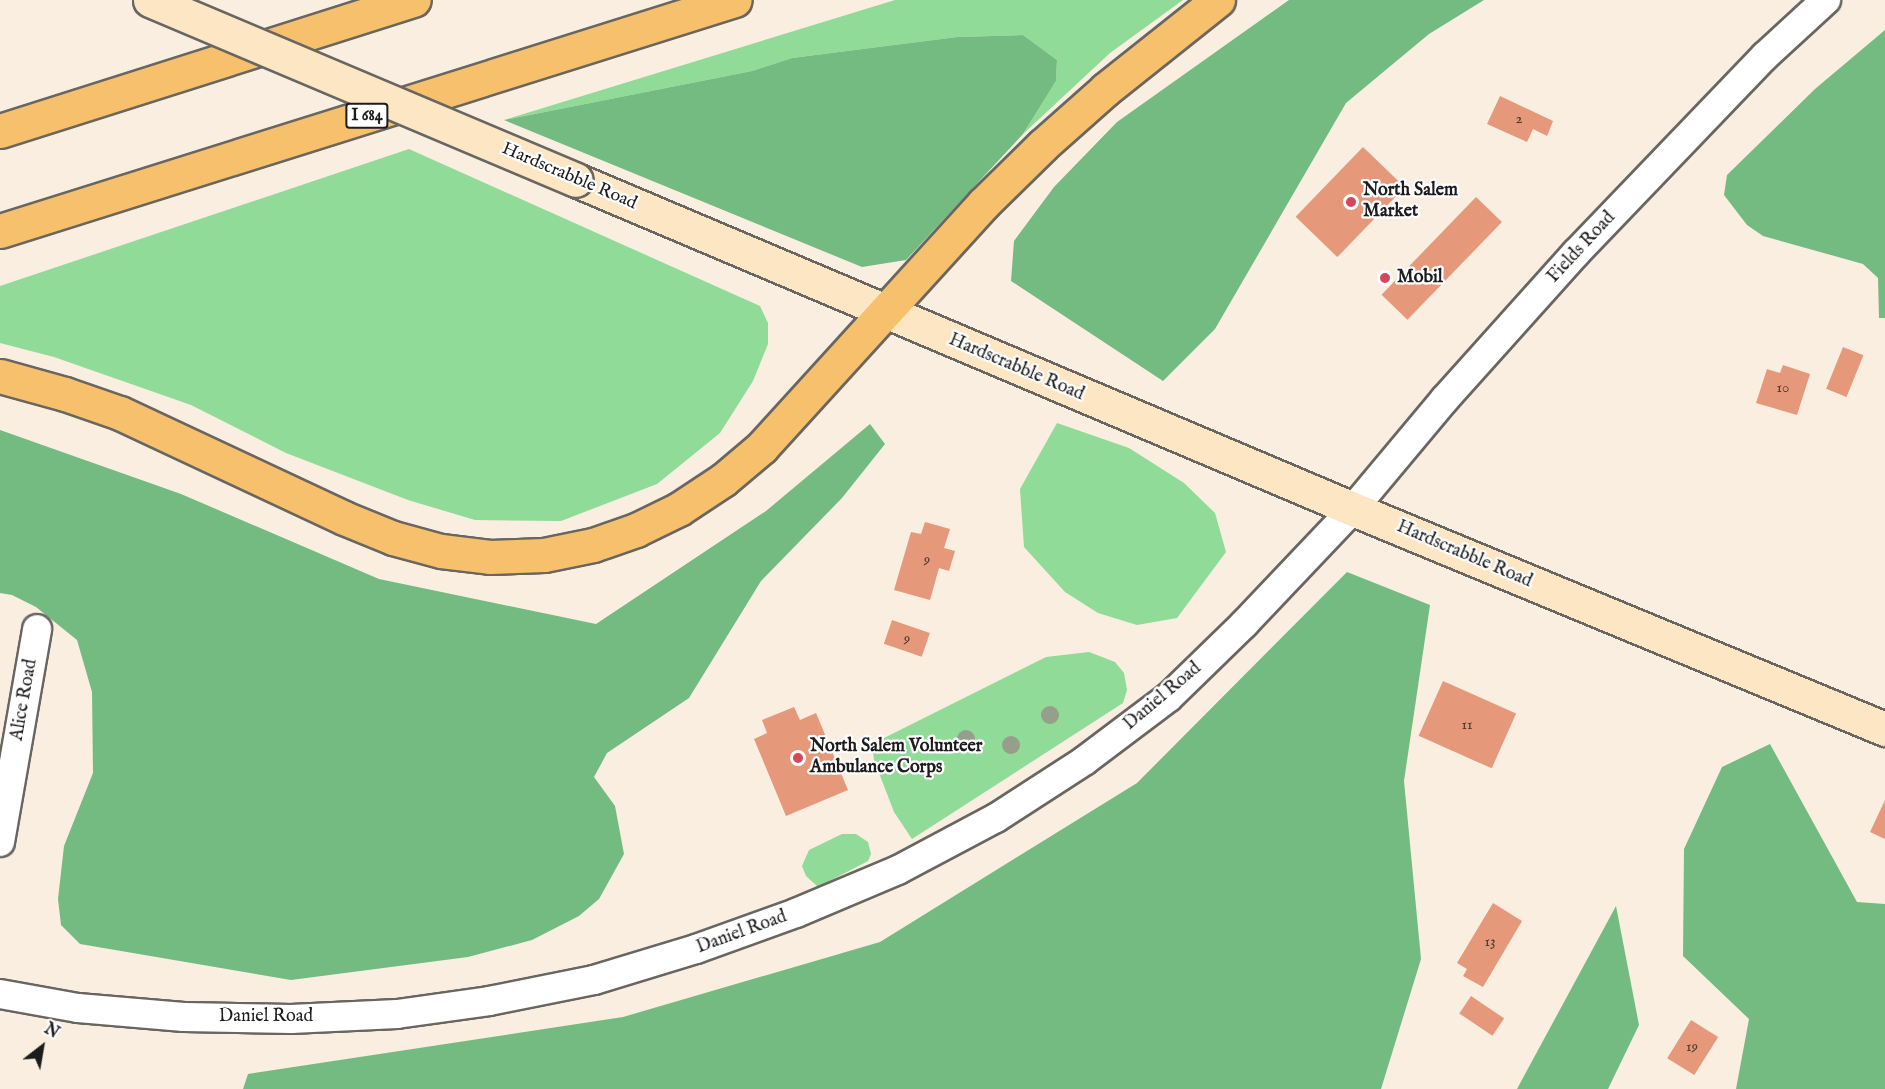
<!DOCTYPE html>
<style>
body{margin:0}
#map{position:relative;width:1885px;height:1089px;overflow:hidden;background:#f9eee0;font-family:"IM FELL English",serif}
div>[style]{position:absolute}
.green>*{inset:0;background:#8fdb97}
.forest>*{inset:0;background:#73bb80}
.building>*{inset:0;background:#e6987b;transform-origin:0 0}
.roads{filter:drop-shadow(2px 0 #696661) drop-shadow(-2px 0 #696661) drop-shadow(0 2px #696661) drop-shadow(0 -2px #696661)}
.street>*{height:28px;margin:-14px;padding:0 14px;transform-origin:14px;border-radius:14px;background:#fff}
.secondary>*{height:33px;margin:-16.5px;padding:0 16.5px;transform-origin:16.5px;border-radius:16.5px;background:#fce6c4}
.highway>*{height:33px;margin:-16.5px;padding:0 16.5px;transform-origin:16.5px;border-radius:16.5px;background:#f7c06c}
.bridges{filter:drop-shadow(2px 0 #696661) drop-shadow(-2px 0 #696661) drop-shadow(0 2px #696661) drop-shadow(0 -2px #696661)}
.secondary-bridge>*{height:33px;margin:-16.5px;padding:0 16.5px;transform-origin:16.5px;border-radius:16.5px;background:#fce6c4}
.trees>*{width:18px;height:18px;margin:-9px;border-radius:50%;background:#959f8c}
.dots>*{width:16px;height:16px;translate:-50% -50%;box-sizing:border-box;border:3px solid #fff;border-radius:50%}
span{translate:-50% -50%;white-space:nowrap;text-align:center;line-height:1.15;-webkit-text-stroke:4.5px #fff;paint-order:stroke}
.number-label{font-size:15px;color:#4e3b34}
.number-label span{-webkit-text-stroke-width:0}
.shield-label span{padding:2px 4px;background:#fff;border:2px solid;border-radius:4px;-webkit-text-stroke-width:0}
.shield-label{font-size:16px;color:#1c1c1c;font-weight:700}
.street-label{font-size:18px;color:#1c1c1c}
.poi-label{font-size:18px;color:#1c1c1c;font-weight:700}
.left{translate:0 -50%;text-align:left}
.north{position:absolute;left:12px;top:1017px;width:60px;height:60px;-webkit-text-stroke:4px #fff;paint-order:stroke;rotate:31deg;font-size:16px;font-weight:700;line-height:24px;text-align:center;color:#1c1c1c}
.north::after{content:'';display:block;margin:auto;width:21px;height:27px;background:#1c1c1c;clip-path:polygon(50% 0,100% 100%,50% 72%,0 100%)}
</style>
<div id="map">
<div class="green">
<i style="clip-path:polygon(895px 0,1183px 0,1110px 53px,1023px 134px,1056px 81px,1057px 60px,1023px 35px,957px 37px,792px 58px,752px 71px,504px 120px)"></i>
<i style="clip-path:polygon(409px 149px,760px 306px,768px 323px,768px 344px,753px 381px,720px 433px,657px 484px,561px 521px,475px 520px,408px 500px,286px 453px,191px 405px,54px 357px,0 343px,0 286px)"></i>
<i style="clip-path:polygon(1057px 423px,1129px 448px,1184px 483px,1215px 513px,1226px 552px,1177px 618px,1137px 625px,1098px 613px,1065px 592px,1024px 547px,1020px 489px)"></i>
<i style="clip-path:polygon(1089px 652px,1115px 662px,1124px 673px,1127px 690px,1123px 703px,912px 839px,894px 812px,874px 760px,872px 744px,1046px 657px)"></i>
<i style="clip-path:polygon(842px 834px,856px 834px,868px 842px,871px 854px,868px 861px,818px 887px,806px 876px,802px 866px,809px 850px)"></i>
</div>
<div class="forest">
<i style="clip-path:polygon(1289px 0,1484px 0,1429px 34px,1346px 103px,1215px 329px,1163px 381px,1011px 281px,1014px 241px,1054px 187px,1117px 122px)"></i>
<i style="clip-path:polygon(1885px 30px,1885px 318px,1879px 318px,1878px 278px,1863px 264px,1763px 236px,1747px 225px,1724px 195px,1727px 175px,1815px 89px)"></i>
<i style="clip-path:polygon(1023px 35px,1057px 60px,1056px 81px,1023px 134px,906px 260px,862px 267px,504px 120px,752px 71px,792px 58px,957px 37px)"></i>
<i style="clip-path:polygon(870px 424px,885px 444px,842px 498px,761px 581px,689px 698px,607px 753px,594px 777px,615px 806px,624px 854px,599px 899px,579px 916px,532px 940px,468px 957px,291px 980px,80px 944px,61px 925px,58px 899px,64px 846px,93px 773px,92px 692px,77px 640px,36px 607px,12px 595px,0 593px,0 430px,181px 494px,379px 579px,596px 624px,766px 511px)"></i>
<i style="clip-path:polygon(1347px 572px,1430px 605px,1404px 781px,1421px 959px,1381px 1089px,243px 1089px,248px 1074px,623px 1017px,880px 942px,1137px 783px)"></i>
<i style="clip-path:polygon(1770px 744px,1857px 902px,1885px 904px,1885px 1089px,1736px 1089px,1749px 1019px,1683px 956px,1684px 849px,1722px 767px)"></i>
<i style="clip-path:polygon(1616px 906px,1639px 1025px,1608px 1089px,1517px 1089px)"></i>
</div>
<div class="building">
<i style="clip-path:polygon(1500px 96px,1553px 121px,1547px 136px,1533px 129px,1527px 142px,1487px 124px)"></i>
<i style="left:1363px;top:147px;width:58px;height:97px;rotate:44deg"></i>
<i style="left:1476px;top:197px;width:36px;height:136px;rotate:44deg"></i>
<i style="left:1843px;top:347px;width:22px;height:45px;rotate:22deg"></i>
<i style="clip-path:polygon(1783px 365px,1810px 374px,1797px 415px,1756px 403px,1767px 369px,1780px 373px)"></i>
<i style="clip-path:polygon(925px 522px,950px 529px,944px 548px,955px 551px,949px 571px,939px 568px,930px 600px,894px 590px,911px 532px,921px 534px)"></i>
<i style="left:892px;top:620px;width:40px;height:25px;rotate:19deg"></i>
<i style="left:1443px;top:681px;width:80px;height:60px;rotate:24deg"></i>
<i style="clip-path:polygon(794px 707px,800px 720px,816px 713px,848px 790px,786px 816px,754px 739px,767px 733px,762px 720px)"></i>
<i style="clip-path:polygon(1885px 800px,1885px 839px,1870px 832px)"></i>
<i style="clip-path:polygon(1493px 903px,1522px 921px,1483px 987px,1463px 976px,1467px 969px,1457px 963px)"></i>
<i style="left:1471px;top:996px;width:40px;height:21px;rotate:34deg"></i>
<i style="left:1691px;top:1020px;width:32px;height:45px;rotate:32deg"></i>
</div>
<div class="roads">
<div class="street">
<i style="left:0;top:842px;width:216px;rotate:-80.1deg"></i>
<i style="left:0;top:994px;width:79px;rotate:10.2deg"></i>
<i style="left:78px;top:1008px;width:106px;rotate:4.9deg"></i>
<i style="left:184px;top:1017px;width:107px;rotate:1.1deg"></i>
<i style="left:291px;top:1019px;width:106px;rotate:-2.7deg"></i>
<i style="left:397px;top:1014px;width:93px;rotate:-8deg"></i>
<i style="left:489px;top:1001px;width:107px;rotate:-11.3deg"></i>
<i style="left:594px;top:980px;width:107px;rotate:-16.9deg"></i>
<i style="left:696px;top:949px;width:106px;rotate:-19.8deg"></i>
<i style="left:796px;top:913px;width:111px;rotate:-22.9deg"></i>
<i style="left:898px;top:870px;width:111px;rotate:-28deg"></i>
<i style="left:996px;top:818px;width:105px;rotate:-32.9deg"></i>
<i style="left:1084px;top:761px;width:106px;rotate:-37deg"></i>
<i style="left:1169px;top:697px;width:105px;rotate:-44.2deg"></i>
<i style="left:1244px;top:624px;width:158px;rotate:-46.5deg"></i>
<i style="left:1353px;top:509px;width:143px;rotate:-50.1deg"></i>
<i style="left:1445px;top:399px;width:196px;rotate:-48.1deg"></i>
<i style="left:1576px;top:253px;width:273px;rotate:-46.2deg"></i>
<i style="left:1765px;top:56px;width:83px;rotate:-42.6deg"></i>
</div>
<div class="secondary">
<i style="left:576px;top:180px;width:844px;rotate:22.95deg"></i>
<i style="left:1353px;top:509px;width:576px;rotate:22.47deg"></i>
</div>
<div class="highway">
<i style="left:0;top:131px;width:434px;rotate:-17.6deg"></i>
<i style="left:0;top:231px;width:770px;rotate:-17.45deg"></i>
<i style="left:0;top:376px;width:67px;rotate:15.5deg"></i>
<i style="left:65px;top:394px;width:58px;rotate:19.1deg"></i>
<i style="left:120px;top:413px;width:247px;rotate:25.1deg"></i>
<i style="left:344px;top:518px;width:53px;rotate:22.2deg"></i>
<i style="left:393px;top:538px;width:50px;rotate:15.2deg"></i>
<i style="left:441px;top:551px;width:49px;rotate:7deg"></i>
<i style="left:490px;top:557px;width:54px;rotate:-2.1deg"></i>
<i style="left:544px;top:555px;width:50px;rotate:-11.5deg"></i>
<i style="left:593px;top:545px;width:46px;rotate:-19.2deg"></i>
<i style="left:636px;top:530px;width:48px;rotate:-26deg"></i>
<i style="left:679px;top:509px;width:53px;rotate:-33.4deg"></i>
<i style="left:723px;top:480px;width:51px;rotate:-40.2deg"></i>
<i style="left:762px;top:447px;width:328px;rotate:-47.7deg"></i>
<i style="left:983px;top:204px;width:84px;rotate:-44.5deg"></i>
<i style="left:1043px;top:145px;width:84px;rotate:-41.6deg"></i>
<i style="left:1106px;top:89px;width:143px;rotate:-38.5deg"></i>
</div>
</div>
<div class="bridges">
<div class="secondary-bridge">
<i style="left:150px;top:0;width:462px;rotate:22.9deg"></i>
</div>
</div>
<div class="trees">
<i style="left:1050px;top:715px"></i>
<i style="left:966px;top:739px"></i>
<i style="left:1011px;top:745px"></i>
</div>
<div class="dots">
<i style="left:1351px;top:202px;background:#d1495b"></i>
<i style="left:1385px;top:278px;background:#d1495b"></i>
<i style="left:798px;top:758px;background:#d1495b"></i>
</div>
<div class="number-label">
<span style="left:1519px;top:119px">2</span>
<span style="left:1783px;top:388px">10</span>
<span style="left:927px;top:560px">9</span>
<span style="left:907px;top:639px">9</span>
<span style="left:1467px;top:725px">11</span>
<span style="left:1490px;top:942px">13</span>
<span style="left:1692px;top:1047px">19</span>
</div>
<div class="shield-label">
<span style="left:367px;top:116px">I 684</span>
</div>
<div class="street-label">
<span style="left:569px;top:177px;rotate:23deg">Hardscrabble Road</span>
<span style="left:1582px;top:248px;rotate:-47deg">Fields Road</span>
<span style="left:1016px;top:368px;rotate:23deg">Hardscrabble Road</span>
<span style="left:1464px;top:555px;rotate:23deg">Hardscrabble Road</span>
<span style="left:1163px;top:697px;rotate:-40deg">Daniel Road</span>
<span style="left:25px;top:700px;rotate:-80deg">Alice Road</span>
<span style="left:742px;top:933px;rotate:-20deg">Daniel Road</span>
<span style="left:266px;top:1017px">Daniel Road</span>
</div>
<div class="poi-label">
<span class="left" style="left:1363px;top:202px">North Salem<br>Market</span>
<span class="left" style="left:1397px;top:278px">Mobil</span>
<span class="left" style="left:810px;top:758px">North Salem Volunteer<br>Ambulance Corps</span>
</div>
<div class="north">N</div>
</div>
